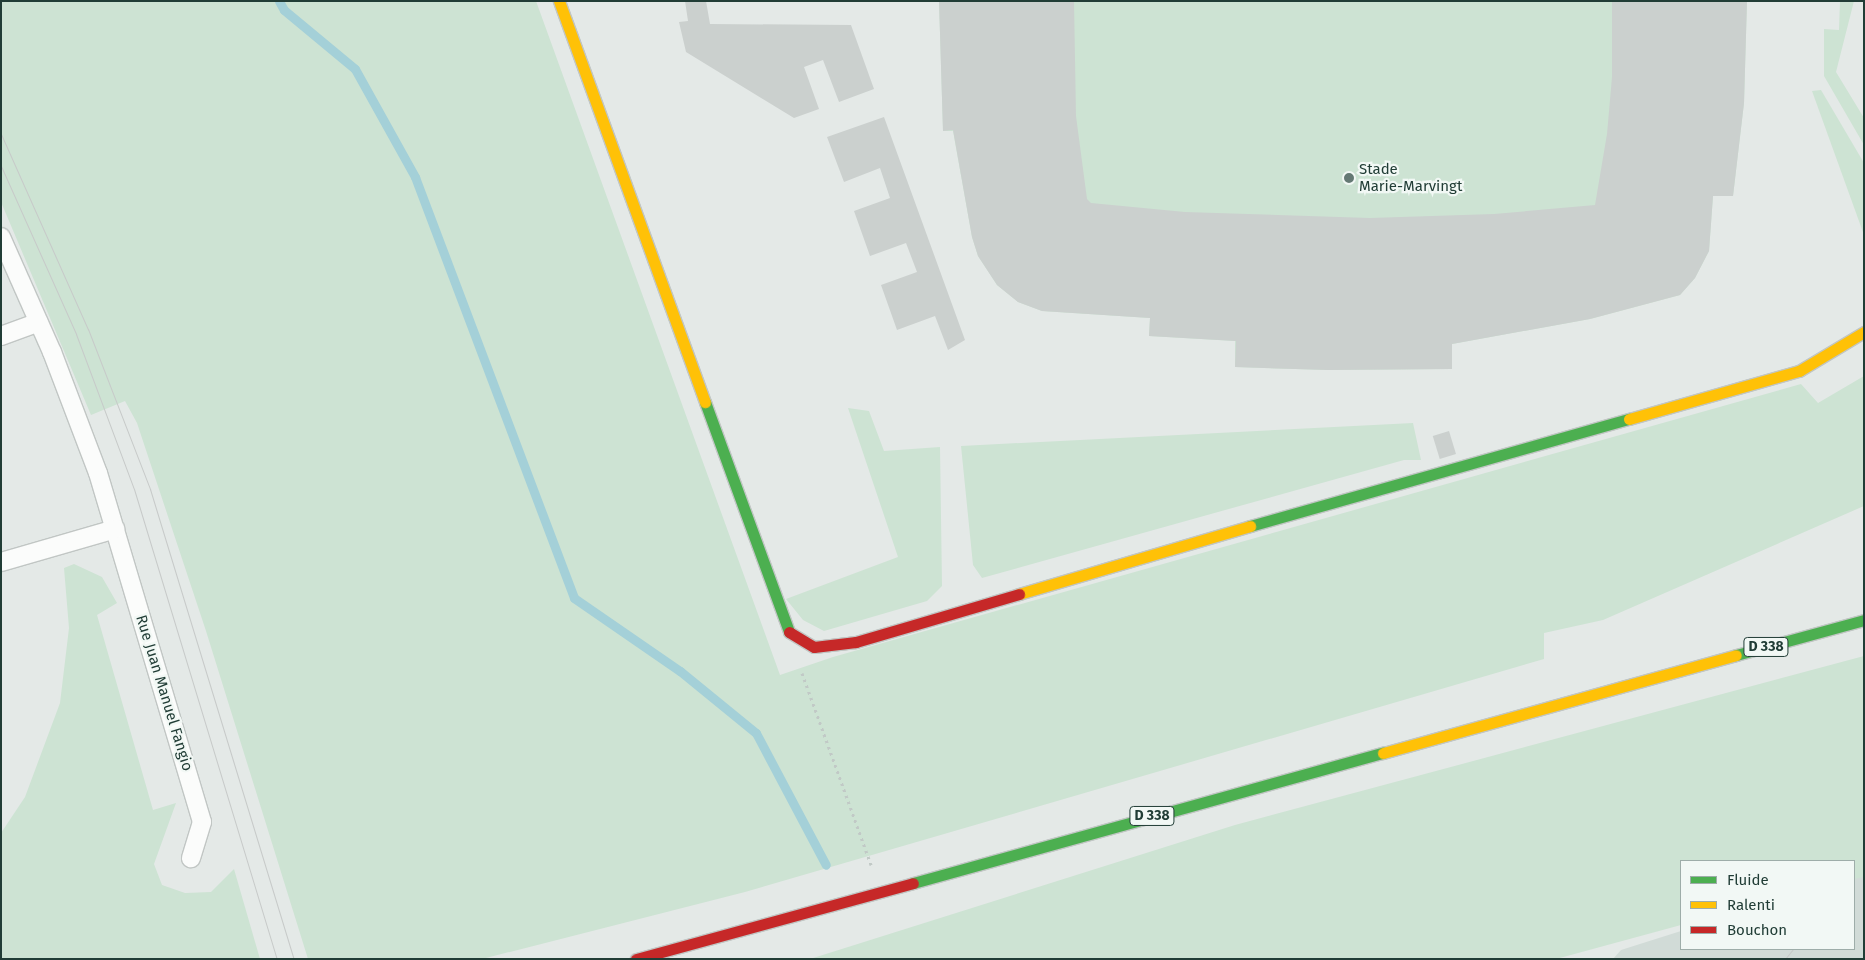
<!DOCTYPE html>
<style>
body{margin:0}
#map{position:relative;width:1865px;height:960px;overflow:hidden;background:#e4e9e7;font-family:"Fira Sans",sans-serif}
div>[style]{position:absolute}
.built>*{inset:0;background:#d1dbd7}
.green>*{inset:0;background:#cde3d3}
.stream>*{height:9px;margin:-4.5px;padding:0 4.5px;transform-origin:4.5px;border-radius:4.5px;background:#a4d0d8}
.building>*{inset:0;background:#cbd0ce;transform-origin:0 0}
.path>*{height:3px;margin-top:-1.5px;transform-origin:0;background:repeating-linear-gradient(90deg,#c1c9c6 0 2.5px,transparent 0 6.5px)}
.roads{filter:drop-shadow(1px 0 #c1c6c4) drop-shadow(-1px 0 #c1c6c4) drop-shadow(0 1px #c1c6c4) drop-shadow(0 -1px #c1c6c4)}
.lane>*{height:18px;margin:-9px;padding:0 9px;transform-origin:9px;border-radius:9px;background:#fbfcfb}
.fast>*{height:11px;margin:-5.5px;padding:0 5.5px;transform-origin:5.5px;border-radius:5.5px;background:#4caf50}
.slow>*{height:11px;margin:-5.5px;padding:0 5.5px;transform-origin:5.5px;border-radius:5.5px;background:#ffc107}
.jam>*{height:11px;margin:-5.5px;padding:0 5.5px;transform-origin:5.5px;border-radius:5.5px;background:#c62828}
.tram>*{height:1px;margin:-0.5px;padding:0 0.5px;transform-origin:0.5px;border-radius:0.5px;background:#c7cac9}
.dots>*{width:14px;height:14px;translate:-50% -50%;box-sizing:border-box;border:2px solid #f2f8f5;border-radius:50%}
span{translate:-50% -50%;white-space:nowrap;text-align:center;line-height:1.15;-webkit-text-stroke:4.5px #f2f8f5;paint-order:stroke}
.shield-label span{padding:1px 4px;background:#f2f8f5;border:1px solid;border-radius:4px;-webkit-text-stroke-width:0}
.shield-label{font-size:14px;color:#213d36;font-weight:700}
.poi-label{font-size:15px;color:#213d36}
.left{translate:0 -50%;text-align:left}
.street-label{font-size:15px;color:#213d36}
.frame{position:absolute;inset:0;border:2px solid #213d36;pointer-events:none}
.legend{position:absolute;left:1680px;top:860px;width:175px;height:90px;box-sizing:border-box;background:#f2f8f5;border:1px solid #9eada9;margin:0;padding:6px 9px;list-style:none;font-size:15px;color:#213d36}
.legend li{display:flex;align-items:center;gap:10px;height:25px}
.legend b{width:25px;border:1px solid #9eada9}
</style>
<div id="map">
<div class="built">
<i style="clip-path:polygon(1864px 874px,1864px 959px,1613px 959px,1621px 950px,1681px 931px,1681px 949px,1854px 949px,1854px 877px)"></i>
</div>
<div class="green">
<i style="clip-path:polygon(1px 1px,536px 1px,780px 675px,833px 657px,1801px 384px,1818px 403px,1864px 376px,1864px 506px,1603px 620px,1544px 633px,1544px 659px,745px 892px,482px 959px,308px 959px,206px 631px,137px 423px,125px 401px,91px 415px,1px 202px)"></i>
<i style="clip-path:polygon(939px 1px,1747px 1px,1744px 103px,1733px 196px,1713px 196px,1709px 251px,1695px 278px,1680px 295px,1590px 319px,1452px 344px,1452px 369px,1328px 370px,1235px 367px,1235px 341px,1149px 336px,1150px 318px,1042px 311px,1018px 302px,997px 285px,978px 256px,972px 237px,953px 131px,943px 131px)"></i>
<i style="clip-path:polygon(1840px 1px,1854px 1px,1836px 72px,1864px 118px,1864px 145px,1824px 76px,1824px 29px,1839px 30px)"></i>
<i style="clip-path:polygon(1821px 90px,1864px 163px,1864px 235px,1812px 91px)"></i>
<i style="clip-path:polygon(848px 408px,869px 411px,884px 451px,940px 447px,942px 586px,927px 601px,824px 631px,803px 620px,786px 599px,898px 557px)"></i>
<i style="clip-path:polygon(1413px 423px,1421px 460px,1404px 460px,982px 578px,973px 565px,961px 446px)"></i>
<i style="clip-path:polygon(74px 564px,102px 577px,117px 603px,97px 615px,153px 810px,176px 803px,154px 864px,162px 885px,185px 893px,211px 892px,234px 869px,260px 959px,1px 959px,1px 833px,25px 797px,60px 703px,69px 628px,64px 568px)"></i>
<i style="clip-path:polygon(1864px 656px,1864px 877px,1854px 879px,1854px 861px,1681px 861px,1681px 925px,1556px 959px,810px 959px,1235px 825px)"></i>
</div>
<div class="stream">
<i style="left:279px;top:1px;width:10px;rotate:61deg"></i>
<i style="left:284px;top:10px;width:92px;rotate:39.7deg"></i>
<i style="left:355px;top:69px;width:124px;rotate:60.9deg"></i>
<i style="left:415px;top:177px;width:450px;rotate:69.3deg"></i>
<i style="left:574px;top:598px;width:129px;rotate:34.6deg"></i>
<i style="left:680px;top:671px;width:98px;rotate:39.2deg"></i>
<i style="left:756px;top:733px;width:149px;rotate:62.1deg"></i>
</div>
<div class="building">
<i style="clip-path:polygon(685px 1px,706px 1px,710px 24px,851px 25px,874px 89px,839px 102px,823px 60px,804px 67px,819px 109px,794px 118px,686px 52px,679px 22px,688px 21px)"></i>
<i style="clip-path:polygon(939px 1px,1074px 1px,1076px 116px,1087px 199px,1091px 203px,1185px 212px,1370px 218px,1494px 214px,1595px 205px,1607px 134px,1612px 77px,1612px 1px,1747px 1px,1744px 103px,1733px 196px,1713px 196px,1709px 251px,1695px 278px,1680px 295px,1590px 319px,1452px 344px,1452px 369px,1328px 370px,1235px 367px,1236px 341px,1149px 336px,1150px 318px,1042px 311px,1018px 302px,997px 285px,978px 256px,972px 237px,953px 130px,943px 131px)"></i>
<i style="clip-path:polygon(884px 117px,965px 340px,948px 350px,935px 316px,897px 330px,881px 285px,917px 272px,906px 243px,870px 256px,854px 211px,890px 198px,880px 168px,844px 182px,827px 137px)"></i>
<i style="left:1449px;top:431px;width:24px;height:17px;rotate:73deg"></i>
</div>
<div class="path">
<i style="left:802px;top:673px;width:204px;rotate:70.2deg"></i>
</div>
<div class="roads">
<div class="lane">
<i style="left:1px;top:237px;width:126px;rotate:66.1deg"></i>
<i style="left:52px;top:352px;width:129px;rotate:69.2deg"></i>
<i style="left:98px;top:473px;width:364px;rotate:73.4deg"></i>
<i style="left:202px;top:822px;width:38px;rotate:107deg"></i>
<i style="left:1px;top:336px;width:40px;rotate:-20.2deg"></i>
<i style="left:1px;top:562px;width:119px;rotate:-16.1deg"></i>
</div>
<div class="fast">
<i style="left:705px;top:402px;width:245px;rotate:69.9deg"></i>
<i style="left:1250px;top:526px;width:394px;rotate:-15.8deg"></i>
<i style="left:1736px;top:655px;width:133px;rotate:-15.3deg"></i>
<i style="left:913px;top:883px;width:488px;rotate:-15.5deg"></i>
</div>
<div class="slow">
<i style="left:559px;top:1px;width:427px;rotate:70deg"></i>
<i style="left:1629px;top:419px;width:177px;rotate:-15.8deg"></i>
<i style="left:1799px;top:371px;width:76px;rotate:-31deg"></i>
<i style="left:1019px;top:594px;width:241px;rotate:-16.4deg"></i>
<i style="left:1383px;top:753px;width:366px;rotate:-15.5deg"></i>
</div>
<div class="jam">
<i style="left:789px;top:632px;width:29px;rotate:31deg"></i>
<i style="left:814px;top:647px;width:42px;rotate:-6.8deg"></i>
<i style="left:856px;top:642px;width:170px;rotate:-16.4deg"></i>
<i style="left:636px;top:959px;width:287px;rotate:-15.3deg"></i>
</div>
</div>
<div class="tram">
<i style="left:1px;top:134px;width:214px;rotate:66deg"></i>
<i style="left:88px;top:329px;width:172px;rotate:68.8deg"></i>
<i style="left:150px;top:489px;width:492px;rotate:73deg"></i>
<i style="left:1px;top:166px;width:184px;rotate:65.9deg"></i>
<i style="left:76px;top:334px;width:165px;rotate:69.5deg"></i>
<i style="left:134px;top:489px;width:491px;rotate:73.1deg"></i>
<i style="left:1785px;top:959px;width:13px;rotate:-51deg"></i>
</div>
<div class="dots">
<i style="left:1349px;top:178px;background:#657974"></i>
</div>
<div class="shield-label">
<span style="left:1766px;top:647px">D 338</span>
<span style="left:1152px;top:816px">D 338</span>
</div>
<div class="poi-label">
<span class="left" style="left:1359px;top:178px">Stade<br>Marie-Marvingt</span>
</div>
<div class="street-label">
<span style="left:164px;top:693px;rotate:73deg">Rue Juan Manuel Fangio</span>
</div>
<div class="frame"></div>
<ul class="legend">
<li><b style="height:6px;background:#4caf50"></b>Fluide</li>
<li><b style="height:6px;background:#ffc107"></b>Ralenti</li>
<li><b style="height:6px;background:#c62828"></b>Bouchon</li>
</ul>
</div>
